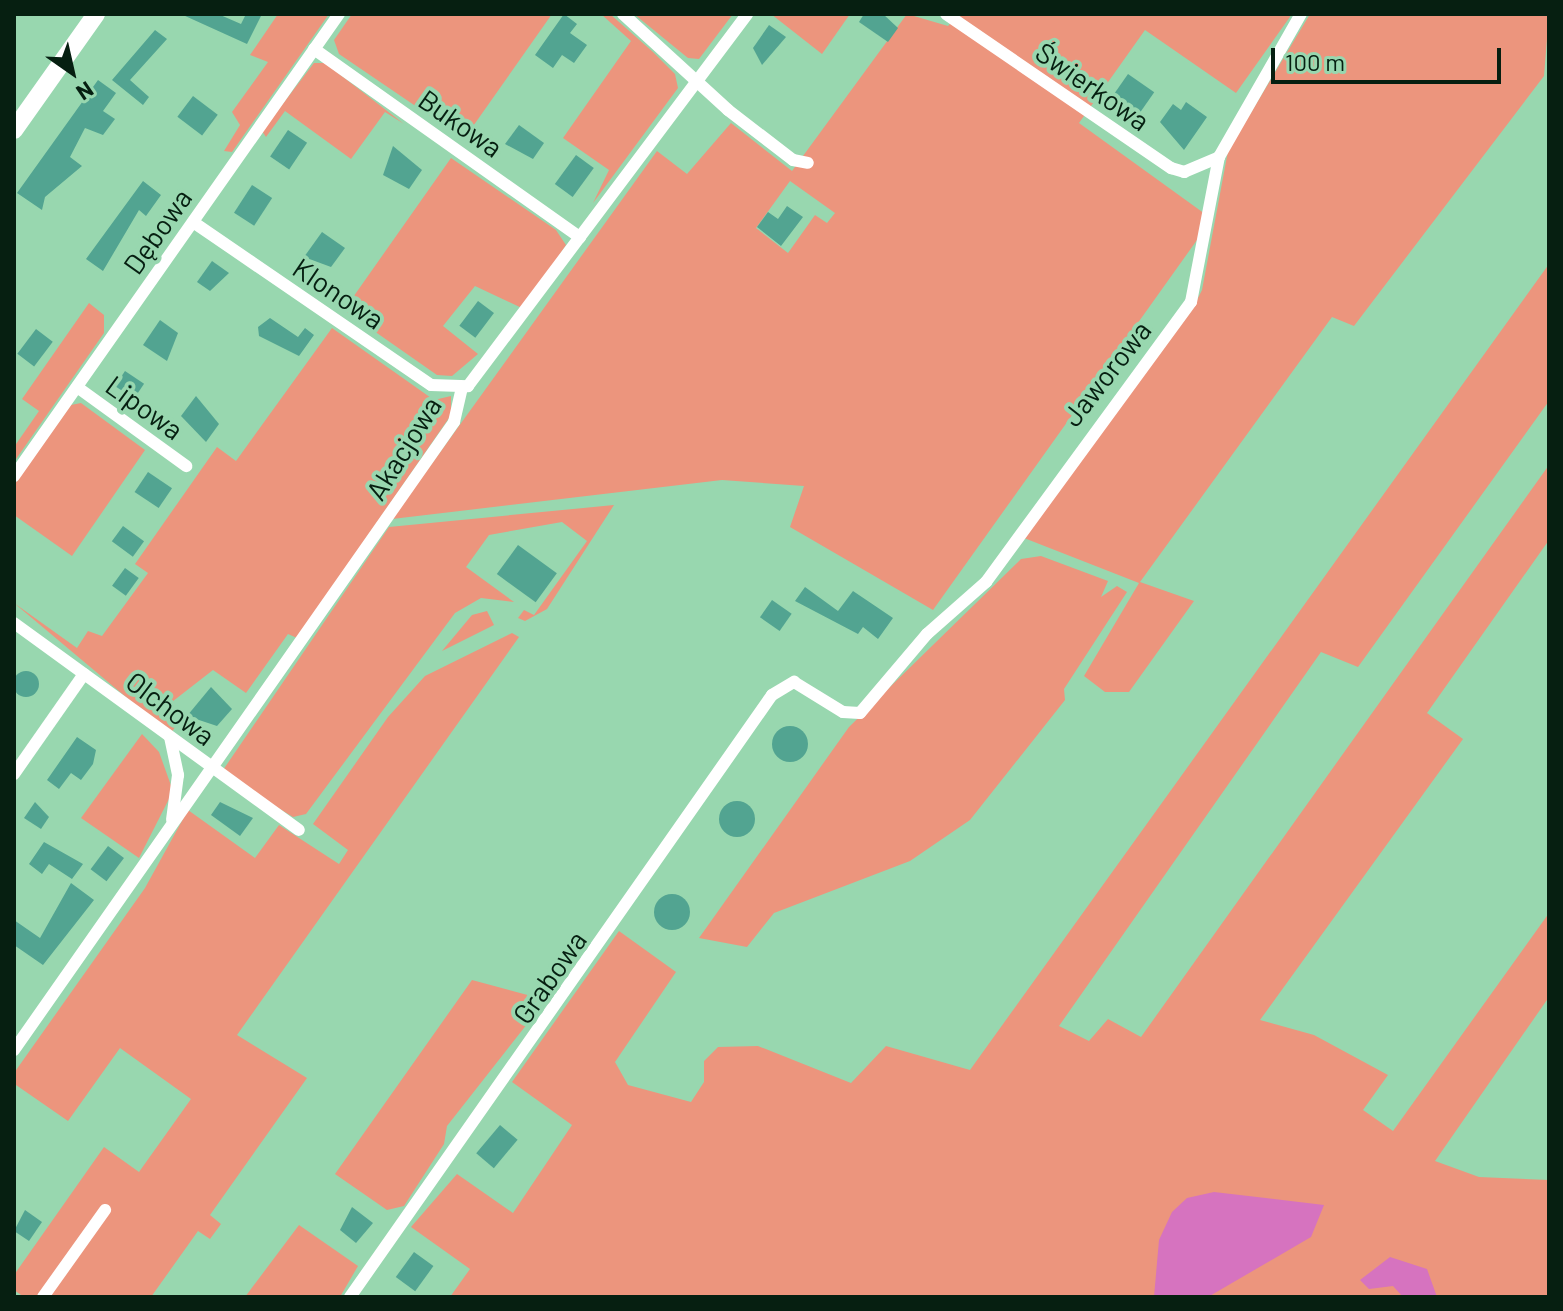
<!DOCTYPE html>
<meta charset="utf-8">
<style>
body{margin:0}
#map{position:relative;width:1563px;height:1311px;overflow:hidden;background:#98d7af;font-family:Barlow,sans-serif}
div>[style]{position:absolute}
.green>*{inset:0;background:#ec957d}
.water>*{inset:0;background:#d673bf}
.building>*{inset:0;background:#52a491;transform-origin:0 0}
.round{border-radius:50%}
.street>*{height:12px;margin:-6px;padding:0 6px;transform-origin:6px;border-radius:6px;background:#fff}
.secondary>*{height:18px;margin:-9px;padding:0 9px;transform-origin:9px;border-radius:9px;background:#fff}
span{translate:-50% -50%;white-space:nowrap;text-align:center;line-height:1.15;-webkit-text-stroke:8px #98d7af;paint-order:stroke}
.street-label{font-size:28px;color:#061f11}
.frame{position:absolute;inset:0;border:16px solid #061f11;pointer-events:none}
.north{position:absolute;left:32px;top:32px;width:80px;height:80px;-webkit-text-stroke:6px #98d7af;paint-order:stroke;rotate:146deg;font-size:22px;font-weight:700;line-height:32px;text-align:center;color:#061f11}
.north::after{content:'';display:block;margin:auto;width:28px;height:36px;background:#061f11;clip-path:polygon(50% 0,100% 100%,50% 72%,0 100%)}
.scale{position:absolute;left:1271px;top:48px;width:230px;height:36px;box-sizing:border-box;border:4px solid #061f11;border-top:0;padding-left:10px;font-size:24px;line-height:28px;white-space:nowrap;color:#061f11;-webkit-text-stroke:6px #98d7af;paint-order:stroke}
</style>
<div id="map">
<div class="green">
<i style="clip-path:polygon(278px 14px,329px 14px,232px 152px,224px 151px,240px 125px,232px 112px,268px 62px,250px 55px)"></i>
<i style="clip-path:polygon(352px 14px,552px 14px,464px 139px,339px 54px,334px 40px)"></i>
<i style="clip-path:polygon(601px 14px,610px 14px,653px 52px,675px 74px,678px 88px,593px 203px,609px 170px,563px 138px,631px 41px)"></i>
<i style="clip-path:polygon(634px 14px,733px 14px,699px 59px,688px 58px)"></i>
<i style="clip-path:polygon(771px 14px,850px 14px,822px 54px)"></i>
<i style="clip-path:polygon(evenodd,907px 14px,948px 26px,959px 14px,1292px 14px,1236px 93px,1145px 30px,1079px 123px,1212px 219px,933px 610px,790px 527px,804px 486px,722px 480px,392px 519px,657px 151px,687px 174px,731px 123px,792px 171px,907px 14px,790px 181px,835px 213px,827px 223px,815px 215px,788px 253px,756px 228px,790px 181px)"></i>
<i style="clip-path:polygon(1310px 14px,1549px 14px,1544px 76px,1354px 326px,1332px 317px,1140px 582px,1194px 601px,1129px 692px,1105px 692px,1084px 676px,1139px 583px,1024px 538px,1192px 310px,1202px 290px,1228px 151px)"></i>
<i style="clip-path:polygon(314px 63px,325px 63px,404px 124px,385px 112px,351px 159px,285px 111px,266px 137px,262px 131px)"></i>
<i style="clip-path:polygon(451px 158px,556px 230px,566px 245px,524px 309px,475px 286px,443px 326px,478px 354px,452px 376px,437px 375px,344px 310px)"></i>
<i style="clip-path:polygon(1549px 264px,1549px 401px,1358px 667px,1321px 652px,1059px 1026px,1089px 1041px,1108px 1019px,1141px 1037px,1549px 465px,1549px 540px,1427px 713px,1463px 739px,1260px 1020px,1314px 1035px,1388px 1075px,1363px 1110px,1393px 1131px,1549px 913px,1549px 997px,1435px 1161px,1479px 1177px,1549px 1180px,1549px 1297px,450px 1297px,470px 1269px,411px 1227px,457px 1174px,513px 1213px,572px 1125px,512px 1082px,619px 931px,676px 972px,615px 1062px,628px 1085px,691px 1102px,704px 1082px,704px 1061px,718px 1047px,758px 1046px,851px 1083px,886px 1046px,970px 1070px)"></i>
<i style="clip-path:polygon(89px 303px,104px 315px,104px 333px,14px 462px,14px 447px,39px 411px,22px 399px)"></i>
<i style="clip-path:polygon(332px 328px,434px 400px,451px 396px,451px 415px,297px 638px,288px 634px,246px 693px,213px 670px,159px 712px,176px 726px,170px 734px,14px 603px,77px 648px,88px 631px,102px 636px,148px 573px,135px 564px,217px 447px,236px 461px)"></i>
<i style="clip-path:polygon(81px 403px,145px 450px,72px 556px,14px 515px,14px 485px,71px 405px)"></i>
<i style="clip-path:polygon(614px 505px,547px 609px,525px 621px,518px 618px,524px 610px,534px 615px,587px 541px,562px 522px,489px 535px,466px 567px,514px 602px,481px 598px,455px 613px,306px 814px,293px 817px,221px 773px,389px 527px)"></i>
<i style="clip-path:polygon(1041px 556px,1108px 581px,1101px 597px,1117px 586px,1127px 592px,1064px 689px,1065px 700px,970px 820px,910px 861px,774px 913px,747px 947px,699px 938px,849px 727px,1021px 559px)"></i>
<i style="clip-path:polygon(487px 611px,494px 625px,442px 651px,472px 615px)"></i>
<i style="clip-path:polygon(512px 633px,519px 637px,237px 1035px,307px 1078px,210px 1215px,221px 1224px,210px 1239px,198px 1231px,151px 1297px,24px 1297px,14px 1290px,14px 1275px,104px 1147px,139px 1172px,191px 1099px,120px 1048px,68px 1121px,16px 1085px,14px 1073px,145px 888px,188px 810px,255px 858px,279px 825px,339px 864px,348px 850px,313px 824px,388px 717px,425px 676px)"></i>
<i style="clip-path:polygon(142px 734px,159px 752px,173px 791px,139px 858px,81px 818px)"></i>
<i style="clip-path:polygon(472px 980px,546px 1000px,447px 1126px,444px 1144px,404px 1206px,387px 1210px,335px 1174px)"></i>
<i style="clip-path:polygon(299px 1225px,358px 1266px,340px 1297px,245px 1297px)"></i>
</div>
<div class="water">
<i style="clip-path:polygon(1214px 1192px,1324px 1205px,1311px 1237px,1208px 1297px,1154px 1297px,1159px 1240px,1172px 1212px,1187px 1198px)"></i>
<i style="clip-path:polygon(1390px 1257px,1427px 1269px,1437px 1297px,1403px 1297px,1393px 1286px,1369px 1289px,1360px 1280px)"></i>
</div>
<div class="building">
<i style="clip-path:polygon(218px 14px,241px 24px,246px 14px,262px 14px,247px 44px,183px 15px)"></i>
<i style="clip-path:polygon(564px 14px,577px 24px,570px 33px,587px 45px,574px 63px,562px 55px,553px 68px,535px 55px)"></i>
<i style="clip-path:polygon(864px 14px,883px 14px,898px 28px,888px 42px,859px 22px)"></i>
<i style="clip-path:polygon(769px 25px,786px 37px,762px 65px,753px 48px)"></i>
<i style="clip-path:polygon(155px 30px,167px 39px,130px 80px,149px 97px,143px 105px,112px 80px)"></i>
<i style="left:1128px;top:74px;width:32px;height:31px;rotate:35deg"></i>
<i style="clip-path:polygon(98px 80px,116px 93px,103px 111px,115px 119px,103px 135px,85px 128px,70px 157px,82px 166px,45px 197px,42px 210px,17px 193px)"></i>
<i style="left:193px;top:96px;width:31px;height:26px;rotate:37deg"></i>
<i style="clip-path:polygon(1186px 102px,1207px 117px,1184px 150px,1160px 122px,1173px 104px,1181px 110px)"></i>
<i style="clip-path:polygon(519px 125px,544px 143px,533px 159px,505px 144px)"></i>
<i style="left:288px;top:130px;width:23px;height:32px;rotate:34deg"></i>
<i style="clip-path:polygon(393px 146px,422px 170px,409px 189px,383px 175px)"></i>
<i style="left:576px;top:155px;width:22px;height:36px;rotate:36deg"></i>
<i style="clip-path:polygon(143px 181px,161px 195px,146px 216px,139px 210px,103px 271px,86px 259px)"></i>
<i style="left:252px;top:185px;width:24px;height:33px;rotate:33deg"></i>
<i style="clip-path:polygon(787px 206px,803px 217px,781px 246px,757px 227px,768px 212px,778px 219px)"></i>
<i style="clip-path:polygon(322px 232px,345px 248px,331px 267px,304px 257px)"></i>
<i style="clip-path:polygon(212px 261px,229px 273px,210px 291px,197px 282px)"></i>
<i style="left:478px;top:301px;width:20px;height:31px;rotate:37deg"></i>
<i style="clip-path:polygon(270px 318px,298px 337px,305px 328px,314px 335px,299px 356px,259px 336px,258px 327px)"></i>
<i style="clip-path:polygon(160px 320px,178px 333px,167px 361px,143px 345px)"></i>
<i style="left:36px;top:329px;width:21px;height:31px;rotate:37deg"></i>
<i style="left:125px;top:371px;width:23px;height:18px;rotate:34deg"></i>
<i style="clip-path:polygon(196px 396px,219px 424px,206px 442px,181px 416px)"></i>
<i style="left:148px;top:472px;width:29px;height:24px;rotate:34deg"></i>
<i style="left:123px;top:526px;width:26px;height:19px;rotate:36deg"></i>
<i style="left:518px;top:545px;width:48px;height:36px;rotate:36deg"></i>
<i style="left:125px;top:568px;width:17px;height:22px;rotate:36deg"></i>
<i style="clip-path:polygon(805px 587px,838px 611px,853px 591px,893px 618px,878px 639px,863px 627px,858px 634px,795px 601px)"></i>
<i style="left:772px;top:600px;width:24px;height:21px;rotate:35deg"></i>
<i class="round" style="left:13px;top:671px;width:26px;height:26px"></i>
<i style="clip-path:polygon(211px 687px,232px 709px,217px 726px,187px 716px)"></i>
<i class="round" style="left:772px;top:726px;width:36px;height:36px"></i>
<i style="clip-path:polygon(77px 737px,96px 750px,93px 764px,81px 780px,71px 773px,59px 789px,47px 780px)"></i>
<i class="round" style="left:719px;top:801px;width:36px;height:36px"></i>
<i style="clip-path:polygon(35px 802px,49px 817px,41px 829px,24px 818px)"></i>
<i style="clip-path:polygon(220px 802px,253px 818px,240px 836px,211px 815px)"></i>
<i style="clip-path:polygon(44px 842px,83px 864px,72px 879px,49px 864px,42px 874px,29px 864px)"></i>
<i style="left:108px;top:846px;width:20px;height:29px;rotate:37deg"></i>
<i style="clip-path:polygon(71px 883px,94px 900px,43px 965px,14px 945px,14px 920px,40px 938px)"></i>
<i class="round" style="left:654px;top:894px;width:36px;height:36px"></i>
<i style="left:500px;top:1125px;width:23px;height:37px;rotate:40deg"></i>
<i style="clip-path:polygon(352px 1207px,373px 1223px,356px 1243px,340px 1230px)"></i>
<i style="clip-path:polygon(25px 1210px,42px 1222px,29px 1241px,14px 1231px)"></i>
<i style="left:414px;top:1252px;width:24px;height:31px;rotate:36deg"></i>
</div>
<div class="street">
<i style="left:623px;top:14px;width:142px;rotate:42.4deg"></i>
<i style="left:728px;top:110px;width:82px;rotate:37.6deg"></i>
<i style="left:793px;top:160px;width:15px;rotate:11deg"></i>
<i style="left:946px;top:14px;width:273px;rotate:34.4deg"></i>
<i style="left:1171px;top:168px;width:14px;rotate:17deg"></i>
<i style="left:1184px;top:172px;width:38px;rotate:-23deg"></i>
<i style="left:314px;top:49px;width:326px;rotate:35.3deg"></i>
<i style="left:193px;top:222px;width:288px;rotate:34.4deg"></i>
<i style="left:431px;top:385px;width:37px;rotate:2deg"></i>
<i style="left:468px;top:386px;width:465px;rotate:-53.1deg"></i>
<i style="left:77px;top:387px;width:135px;rotate:35.9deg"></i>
<i style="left:14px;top:476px;width:565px;rotate:-54.88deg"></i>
<i style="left:14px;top:623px;width:352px;rotate:36deg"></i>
<i style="left:170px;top:737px;width:39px;rotate:78deg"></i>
<i style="left:178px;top:775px;width:45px;rotate:97.6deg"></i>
<i style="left:14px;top:774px;width:122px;rotate:-55deg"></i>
<i style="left:14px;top:1050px;width:767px;rotate:-54.98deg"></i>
<i style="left:454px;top:422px;width:35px;rotate:-77deg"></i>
<i style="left:43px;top:1297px;width:107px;rotate:-54.5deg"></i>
<i style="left:350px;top:1297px;width:735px;rotate:-54.97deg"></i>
<i style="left:772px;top:695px;width:26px;rotate:-31deg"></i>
<i style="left:794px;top:682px;width:57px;rotate:31.5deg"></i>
<i style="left:843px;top:712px;width:17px;rotate:3deg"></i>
<i style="left:860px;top:713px;width:104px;rotate:-49.7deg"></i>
<i style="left:927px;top:634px;width:79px;rotate:-41.4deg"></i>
<i style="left:986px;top:582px;width:347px;rotate:-53.8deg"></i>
<i style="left:1191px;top:302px;width:148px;rotate:-79.1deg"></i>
<i style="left:1219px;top:157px;width:165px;rotate:-60.2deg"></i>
</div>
<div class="secondary">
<i style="left:14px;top:130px;width:142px;rotate:-54.7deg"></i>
</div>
<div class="street-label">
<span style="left:1093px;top:86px;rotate:35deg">Świerkowa</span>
<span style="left:461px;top:123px;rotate:35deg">Bukowa</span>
<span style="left:157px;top:231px;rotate:-55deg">Dębowa</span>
<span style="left:339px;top:293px;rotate:34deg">Klonowa</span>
<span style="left:1106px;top:373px;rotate:-52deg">Jaworowa</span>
<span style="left:145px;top:407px;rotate:36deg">Lipowa</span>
<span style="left:403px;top:448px;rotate:-58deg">Akacjowa</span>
<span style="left:171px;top:708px;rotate:37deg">Olchowa</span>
<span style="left:549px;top:977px;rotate:-55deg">Grabowa</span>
</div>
<div class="frame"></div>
<div class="north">N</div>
<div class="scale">100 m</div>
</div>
